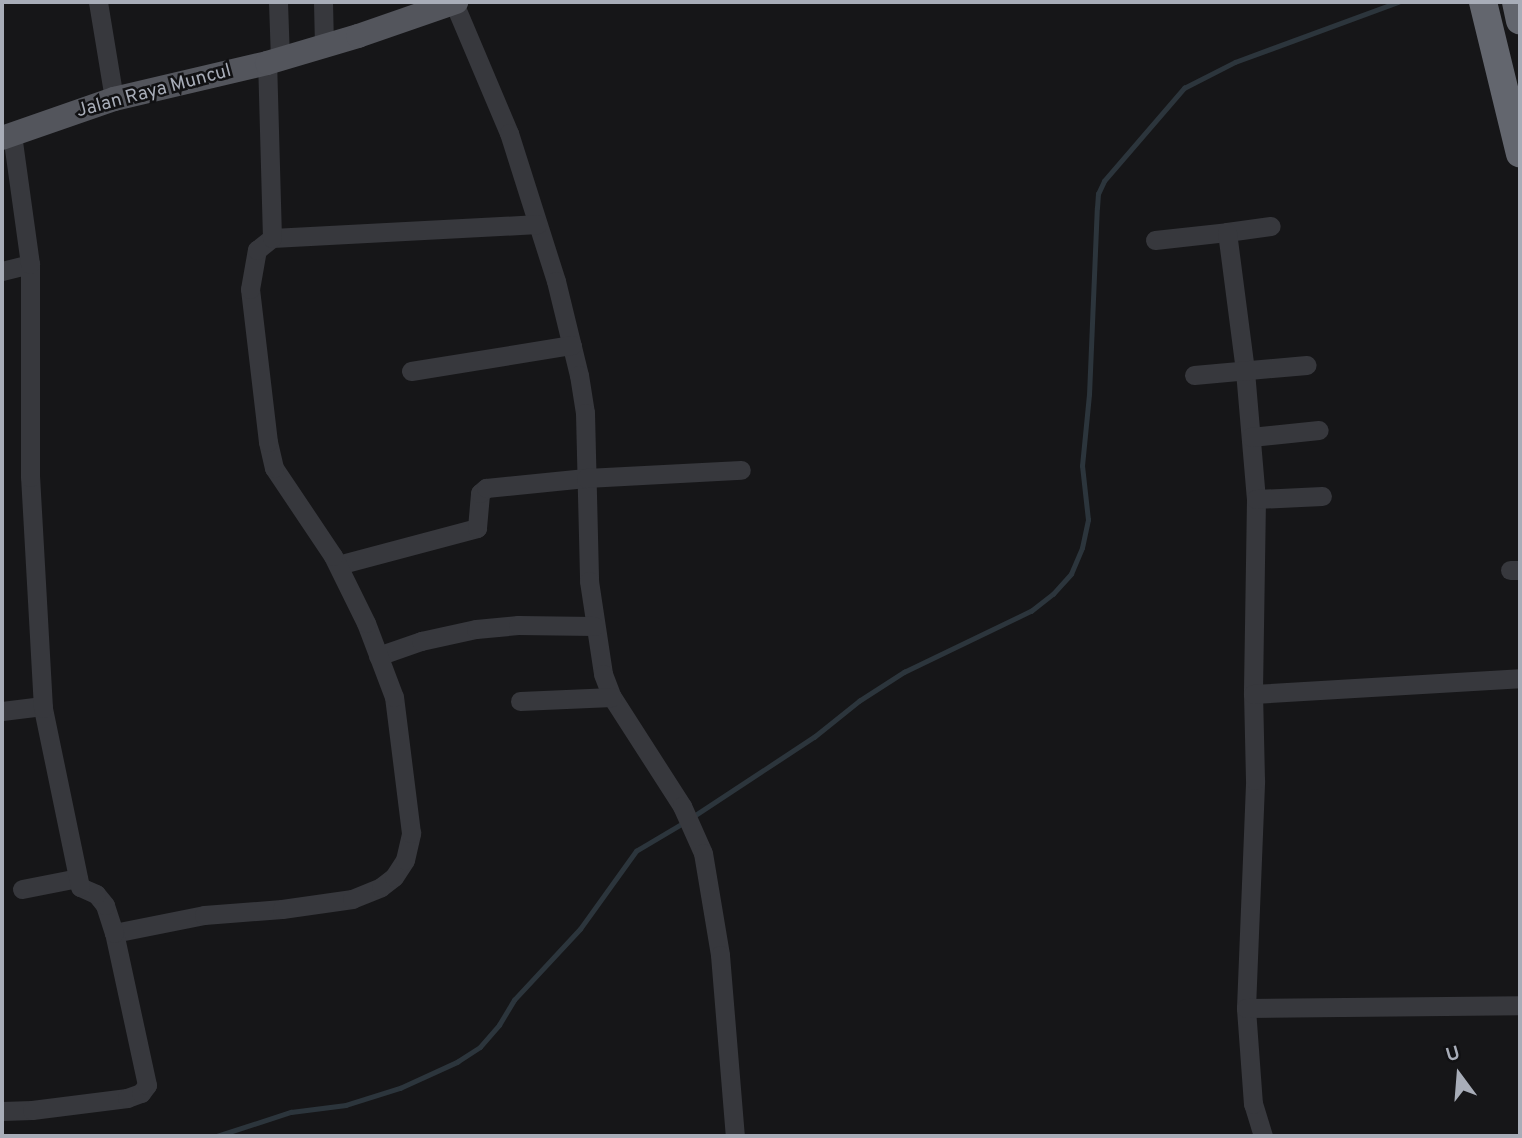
<!DOCTYPE html>
<style>
body{margin:0}
#map{position:relative;width:1522px;height:1138px;overflow:hidden;background:#161618;font-family:Overpass,sans-serif}
div>[style]{position:absolute}
.stream>*{height:4.5px;margin:-2.25px;padding:0 2.25px;transform-origin:2.25px;border-radius:2.25px;background:#2c353c}
.minor>*{height:19px;margin:-9.5px;padding:0 9.5px;transform-origin:9.5px;border-radius:9.5px;background:#37383d}
.major>*{height:24px;margin:-12px;padding:0 12px;transform-origin:12px;border-radius:12px;background:#53555c}
.highway>*{height:28px;margin:-14px;padding:0 14px;transform-origin:14px;border-radius:14px;background:#63666e}
span{translate:-50% -50%;white-space:nowrap;text-align:center;line-height:1.15;-webkit-text-stroke:5px #111113;paint-order:stroke}
.street-label{font-size:19px;color:#a8adb8}
.frame{position:absolute;inset:0;border:4px solid #a8adb8;pointer-events:none}
.north{position:absolute;left:1424px;top:1040px;width:70px;height:70px;-webkit-text-stroke:5px #111113;paint-order:stroke;rotate:344deg;font-size:19px;font-weight:700;line-height:28px;text-align:center;color:#a8adb8}
.north::after{content:'';display:block;margin:auto;width:24px;height:32px;background:#a8adb8;clip-path:polygon(50% 0,100% 100%,50% 72%,0 100%)}
</style>
<div id="map">
<div class="stream">
<i style="left:694px;top:816px;width:144px;rotate:-33.4deg"></i>
<i style="left:814px;top:737px;width:58px;rotate:-38.7deg"></i>
<i style="left:859px;top:701px;width:54px;rotate:-32.8deg"></i>
<i style="left:904px;top:672px;width:141px;rotate:-25.7deg"></i>
<i style="left:1031px;top:611px;width:28px;rotate:-38deg"></i>
<i style="left:1053px;top:594px;width:27px;rotate:-48deg"></i>
<i style="left:1071px;top:574px;width:28px;rotate:-67deg"></i>
<i style="left:1082px;top:548px;width:29px;rotate:-78deg"></i>
<i style="left:1088px;top:520px;width:54px;rotate:-96.3deg"></i>
<i style="left:1082px;top:466px;width:71px;rotate:-84.4deg"></i>
<i style="left:1089px;top:395px;width:187px;rotate:-87.6deg"></i>
<i style="left:1097px;top:208px;width:14px;rotate:-86deg"></i>
<i style="left:1098px;top:194px;width:14px;rotate:-65deg"></i>
<i style="left:1104px;top:181px;width:123px;rotate:-49.3deg"></i>
<i style="left:1184px;top:88px;width:57px;rotate:-27deg"></i>
<i style="left:1235px;top:62px;width:174px;rotate:-20.2deg"></i>
<i style="left:217px;top:1136px;width:78px;rotate:-18deg"></i>
<i style="left:291px;top:1112px;width:55px;rotate:-7.3deg"></i>
<i style="left:346px;top:1105px;width:57px;rotate:-17.5deg"></i>
<i style="left:400px;top:1088px;width:63px;rotate:-24.5deg"></i>
<i style="left:457px;top:1062px;width:27px;rotate:-33deg"></i>
<i style="left:480px;top:1047px;width:29px;rotate:-49deg"></i>
<i style="left:499px;top:1025px;width:29px;rotate:-59deg"></i>
<i style="left:514px;top:1000px;width:97px;rotate:-47.1deg"></i>
<i style="left:580px;top:929px;width:96px;rotate:-54.3deg"></i>
<i style="left:636px;top:851px;width:55px;rotate:-30.8deg"></i>
</div>
<div class="minor">
<i style="left:98px;top:2px;width:98px;rotate:80.6deg"></i>
<i style="left:278px;top:2px;width:57px;rotate:88deg"></i>
<i style="left:323px;top:2px;width:45px;rotate:88.7deg"></i>
<i style="left:454px;top:3px;width:141px;rotate:67.1deg"></i>
<i style="left:509px;top:133px;width:155px;rotate:72.4deg"></i>
<i style="left:556px;top:281px;width:97px;rotate:76.3deg"></i>
<i style="left:579px;top:375px;width:38px;rotate:81deg"></i>
<i style="left:585px;top:413px;width:168px;rotate:88.6deg"></i>
<i style="left:589px;top:581px;width:94px;rotate:81.4deg"></i>
<i style="left:603px;top:674px;width:25px;rotate:69deg"></i>
<i style="left:612px;top:697px;width:130px;rotate:57.3deg"></i>
<i style="left:682px;top:806px;width:51px;rotate:65.9deg"></i>
<i style="left:703px;top:853px;width:103px;rotate:80.5deg"></i>
<i style="left:720px;top:955px;width:182px;rotate:85.3deg"></i>
<i style="left:1227px;top:232px;width:44px;rotate:-7.8deg"></i>
<i style="left:272px;top:238px;width:266px;rotate:-3deg"></i>
<i style="left:1155px;top:240px;width:72px;rotate:-6.3deg"></i>
<i style="left:1227px;top:232px;width:140px;rotate:82.6deg"></i>
<i style="left:1245px;top:371px;width:128px;rotate:85.1deg"></i>
<i style="left:1256px;top:499px;width:195px;rotate:90.9deg"></i>
<i style="left:2px;top:271px;width:29px;rotate:-14deg"></i>
<i style="left:411px;top:371px;width:163px;rotate:-9.2deg"></i>
<i style="left:1194px;top:375px;width:113px;rotate:-5.1deg"></i>
<i style="left:1251px;top:437px;width:68px;rotate:-5.9deg"></i>
<i style="left:1256px;top:499px;width:66px;rotate:-2.6deg"></i>
<i style="left:338px;top:565px;width:144px;rotate:-14.9deg"></i>
<i style="left:477px;top:528px;width:35px;rotate:-85deg"></i>
<i style="left:480px;top:493px;width:8px;rotate:-40deg"></i>
<i style="left:486px;top:488px;width:100px;rotate:-5.7deg"></i>
<i style="left:586px;top:478px;width:155px;rotate:-3deg"></i>
<i style="left:1510px;top:570px;width:10px"></i>
<i style="left:378px;top:656px;width:46px;rotate:-19.2deg"></i>
<i style="left:421px;top:641px;width:56px;rotate:-12.3deg"></i>
<i style="left:476px;top:629px;width:42px;rotate:-5.4deg"></i>
<i style="left:518px;top:625px;width:76px;rotate:0.8deg"></i>
<i style="left:520px;top:701px;width:92px;rotate:-2.5deg"></i>
<i style="left:2px;top:711px;width:41px;rotate:-7deg"></i>
<i style="left:22px;top:889px;width:57px;rotate:-11.1deg"></i>
<i style="left:114px;top:933px;width:92px;rotate:-11.3deg"></i>
<i style="left:204px;top:915px;width:78px;rotate:-4.4deg"></i>
<i style="left:282px;top:909px;width:71px;rotate:-8.1deg"></i>
<i style="left:352px;top:899px;width:31px;rotate:-22deg"></i>
<i style="left:381px;top:887px;width:16px;rotate:-38deg"></i>
<i style="left:394px;top:877px;width:20px;rotate:-57deg"></i>
<i style="left:405px;top:860px;width:28px;rotate:-77deg"></i>
<i style="left:411px;top:833px;width:137px;rotate:-97.1deg"></i>
<i style="left:394px;top:697px;width:79px;rotate:-110.7deg"></i>
<i style="left:366px;top:623px;width:75px;rotate:-116.2deg"></i>
<i style="left:333px;top:556px;width:106px;rotate:-123.8deg"></i>
<i style="left:274px;top:468px;width:27px;rotate:-103deg"></i>
<i style="left:268px;top:442px;width:154px;rotate:-96.7deg"></i>
<i style="left:250px;top:289px;width:40px;rotate:-80deg"></i>
<i style="left:257px;top:250px;width:19px;rotate:-39deg"></i>
<i style="left:272px;top:238px;width:175px;rotate:-91.6deg"></i>
<i style="left:1246px;top:1008px;width:228px;rotate:-87.7deg"></i>
<i style="left:1255px;top:780px;width:86px;rotate:-91.3deg"></i>
<i style="left:1253px;top:694px;width:267px;rotate:-3.4deg"></i>
<i style="left:2px;top:1111px;width:30px;rotate:-2deg"></i>
<i style="left:32px;top:1110px;width:96px;rotate:-7.2deg"></i>
<i style="left:127px;top:1098px;width:15px;rotate:-20deg"></i>
<i style="left:141px;top:1093px;width:10px;rotate:-53deg"></i>
<i style="left:147px;top:1085px;width:156px;rotate:-102.2deg"></i>
<i style="left:114px;top:933px;width:29px;rotate:-108deg"></i>
<i style="left:105px;top:905px;width:14px;rotate:-129deg"></i>
<i style="left:96px;top:894px;width:17px;rotate:-156deg"></i>
<i style="left:80px;top:887px;width:183px;rotate:-101.7deg"></i>
<i style="left:43px;top:708px;width:231px;rotate:-93.2deg"></i>
<i style="left:30px;top:477px;width:213px;rotate:-90deg"></i>
<i style="left:30px;top:264px;width:130px;rotate:-97.9deg"></i>
<i style="left:1263px;top:1136px;width:34px;rotate:-107deg"></i>
<i style="left:1253px;top:1104px;width:96px;rotate:-94.2deg"></i>
<i style="left:1246px;top:1008px;width:274px;rotate:-0.6deg"></i>
</div>
<div class="major">
<i style="left:2px;top:138px;width:119px;rotate:-19.2deg"></i>
<i style="left:114px;top:99px;width:157px;rotate:-13.2deg"></i>
<i style="left:267px;top:63px;width:95px;rotate:-16.5deg"></i>
<i style="left:358px;top:36px;width:104px;rotate:-19.1deg"></i>
</div>
<div class="highway">
<i style="left:1483px;top:2px;width:156px;rotate:76.3deg"></i>
<i style="left:1516px;top:2px;width:19px;rotate:78deg"></i>
</div>
<div class="street-label">
<span style="left:154px;top:92px;rotate:-15deg">Jalan Raya Muncul</span>
</div>
<div class="frame"></div>
<div class="north">U</div>
</div>
